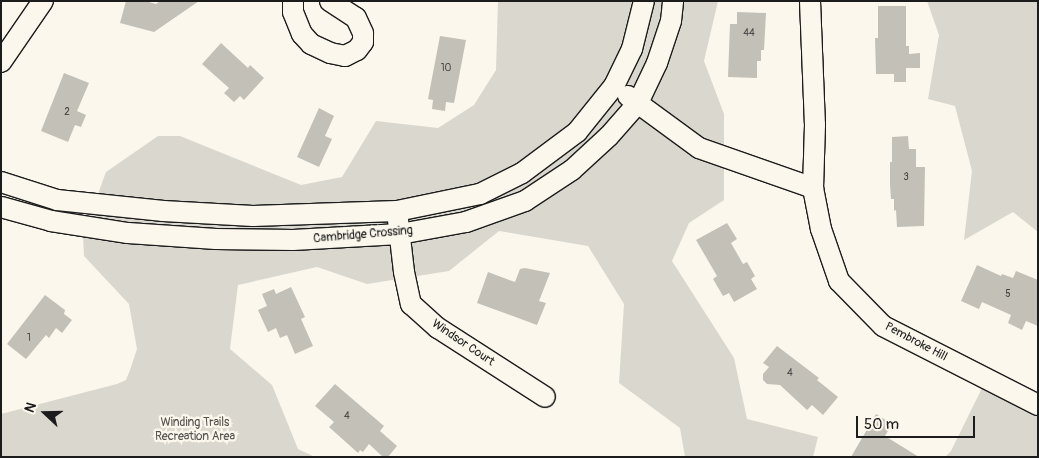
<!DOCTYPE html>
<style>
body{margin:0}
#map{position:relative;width:1039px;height:458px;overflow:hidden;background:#fbf7ec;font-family:Pangolin,sans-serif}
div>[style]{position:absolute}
.green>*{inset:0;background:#dad7ce}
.building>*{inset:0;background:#c3c0b8}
.roads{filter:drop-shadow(1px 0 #1c1c1c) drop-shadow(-1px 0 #1c1c1c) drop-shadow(0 1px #1c1c1c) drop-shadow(0 -1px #1c1c1c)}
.minor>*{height:20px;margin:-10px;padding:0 10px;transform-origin:10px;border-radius:10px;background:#fbf7ec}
span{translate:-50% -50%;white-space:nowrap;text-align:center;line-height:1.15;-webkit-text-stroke:4.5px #fbf7ec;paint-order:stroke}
.number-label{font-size:10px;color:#464543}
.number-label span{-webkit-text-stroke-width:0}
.street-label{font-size:12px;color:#1c1c1c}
.park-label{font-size:12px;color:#555451}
.frame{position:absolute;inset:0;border:2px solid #1c1c1c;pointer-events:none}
.north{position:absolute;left:20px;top:388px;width:50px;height:50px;-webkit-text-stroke:4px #fbf7ec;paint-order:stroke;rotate:291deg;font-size:14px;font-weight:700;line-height:20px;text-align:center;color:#1c1c1c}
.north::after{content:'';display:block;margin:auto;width:18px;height:22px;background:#1c1c1c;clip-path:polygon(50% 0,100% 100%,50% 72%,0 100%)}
.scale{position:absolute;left:856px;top:416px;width:119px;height:22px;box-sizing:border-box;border:2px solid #1c1c1c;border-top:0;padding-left:6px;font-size:15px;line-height:18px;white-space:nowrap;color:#1c1c1c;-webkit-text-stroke:4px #fbf7ec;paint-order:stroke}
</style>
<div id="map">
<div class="green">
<i style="clip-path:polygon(498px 1px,718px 1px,704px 61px,724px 114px,724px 200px,689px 223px,672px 261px,734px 358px,747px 419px,818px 437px,813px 457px,685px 457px,680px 428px,619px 383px,624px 304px,588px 246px,499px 231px,449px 271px,367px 284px,317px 267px,238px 285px,230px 349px,272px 385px,298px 449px,315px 457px,1px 457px,1px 414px,117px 384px,126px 380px,130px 370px,137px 349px,129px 304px,84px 256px,83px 235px,106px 172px,158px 136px,180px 136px,301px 185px,342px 177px,376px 121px,438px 128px,474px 105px,496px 70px)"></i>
<i style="clip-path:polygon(927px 1px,1038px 1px,1038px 232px,1013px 212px,964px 240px,972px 171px,955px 106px,928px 99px,939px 35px)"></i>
<i style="clip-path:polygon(983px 386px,1038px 416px,1038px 457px,945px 457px,951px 451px)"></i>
</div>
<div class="building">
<i style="clip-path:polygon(126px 1px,145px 1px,156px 4px,160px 1px,199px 1px,154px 32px,120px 23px)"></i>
<i style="clip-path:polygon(878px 6px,906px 6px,906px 46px,909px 46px,909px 54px,920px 53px,920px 68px,906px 68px,906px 82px,894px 82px,894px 74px,876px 74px,875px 38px,878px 38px)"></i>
<i style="clip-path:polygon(737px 12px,766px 13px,764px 50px,761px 50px,761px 61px,757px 61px,757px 78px,728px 77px,730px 24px,737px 24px)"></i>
<i style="clip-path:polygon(440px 36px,466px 40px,454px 103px,446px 102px,445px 111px,432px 109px,433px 100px,428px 99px)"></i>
<i style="clip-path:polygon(221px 43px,248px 68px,250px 65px,264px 78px,244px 100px,240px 96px,234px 102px,224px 93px,229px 88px,202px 64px)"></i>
<i style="clip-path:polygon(64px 73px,89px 83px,77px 111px,86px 115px,81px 127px,75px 125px,68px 142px,41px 131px)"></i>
<i style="clip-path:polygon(319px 108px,334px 116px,325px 136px,332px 139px,319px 167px,297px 157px)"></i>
<i style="clip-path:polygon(908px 136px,909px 149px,916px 149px,916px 167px,925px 167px,924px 226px,897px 227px,896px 210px,894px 211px,894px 199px,891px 199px,890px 184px,890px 162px,892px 162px,892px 137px)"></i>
<i style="clip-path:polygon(727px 223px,737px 239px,731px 243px,743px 264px,747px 262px,755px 276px,751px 279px,757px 289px,734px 302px,729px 293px,723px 296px,713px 279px,717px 276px,696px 240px)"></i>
<i style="clip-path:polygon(977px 265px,1001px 276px,1002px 274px,1013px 278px,1016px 271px,1038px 280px,1038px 326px,1026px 321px,1022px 330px,1008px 323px,1011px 315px,982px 302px,979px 309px,961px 301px)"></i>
<i style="clip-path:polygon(525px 268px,550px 273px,539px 301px,546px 303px,537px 325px,477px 303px,488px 272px,515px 282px,520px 269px)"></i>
<i style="clip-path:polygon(291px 287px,305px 317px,301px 319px,313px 346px,295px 354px,287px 335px,280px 338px,276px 328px,268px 332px,258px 310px,267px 306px,262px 294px,274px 289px,276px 294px)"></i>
<i style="clip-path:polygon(45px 295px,65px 310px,64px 314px,72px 320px,62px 333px,56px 328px,49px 338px,46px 335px,26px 359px,7px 344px)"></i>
<i style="clip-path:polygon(777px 346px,819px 378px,817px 380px,838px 397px,823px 415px,812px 405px,807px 410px,780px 385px,767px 384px,763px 380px,763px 374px,769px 367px,763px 363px)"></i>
<i style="clip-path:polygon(335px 384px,384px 426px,380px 431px,397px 446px,388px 457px,383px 457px,369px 444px,363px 452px,360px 450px,358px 453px,329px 427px,334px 422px,315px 406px)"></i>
<i style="clip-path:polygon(876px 414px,892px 424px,885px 436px,919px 457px,851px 457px)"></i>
</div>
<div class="roads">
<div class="minor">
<i style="left:293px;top:1px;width:11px;rotate:90deg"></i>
<i style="left:293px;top:12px;width:24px;rotate:68deg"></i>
<i style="left:302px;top:34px;width:13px;rotate:48deg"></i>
<i style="left:311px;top:44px;width:21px;rotate:25deg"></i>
<i style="left:330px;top:53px;width:15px;rotate:11deg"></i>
<i style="left:345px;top:56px;width:13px;rotate:-27deg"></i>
<i style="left:357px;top:50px;width:10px;rotate:-53deg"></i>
<i style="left:363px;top:42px;width:9px;rotate:-90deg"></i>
<i style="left:363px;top:33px;width:17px;rotate:-115deg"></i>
<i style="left:356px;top:18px;width:31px;rotate:-147deg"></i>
<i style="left:810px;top:1px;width:124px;rotate:87.7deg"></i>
<i style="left:815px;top:125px;width:63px;rotate:91.8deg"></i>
<i style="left:813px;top:188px;width:42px;rotate:79deg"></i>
<i style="left:821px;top:229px;width:55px;rotate:70.9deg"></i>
<i style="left:839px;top:281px;width:63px;rotate:45.6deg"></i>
<i style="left:883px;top:326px;width:174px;rotate:27deg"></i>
<i style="left:1px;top:62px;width:74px;rotate:-55.5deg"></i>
<i style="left:628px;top:96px;width:88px;rotate:36.2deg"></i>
<i style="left:699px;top:148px;width:121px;rotate:19.3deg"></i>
<i style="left:1px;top:182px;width:59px;rotate:17.8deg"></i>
<i style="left:57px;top:200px;width:107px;rotate:5.9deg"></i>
<i style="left:163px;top:211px;width:90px;rotate:3.2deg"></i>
<i style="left:253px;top:216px;width:144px;rotate:-2deg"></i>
<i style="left:397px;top:211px;width:85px;rotate:-11.6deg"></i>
<i style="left:480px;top:194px;width:47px;rotate:-26.6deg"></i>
<i style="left:522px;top:173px;width:69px;rotate:-36.7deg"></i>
<i style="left:577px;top:132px;width:59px;rotate:-51.2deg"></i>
<i style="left:614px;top:86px;width:41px;rotate:-64.1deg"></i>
<i style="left:632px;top:49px;width:49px;rotate:-76deg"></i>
<i style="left:1px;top:207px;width:52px;rotate:15.6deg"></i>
<i style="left:51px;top:221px;width:78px;rotate:8.9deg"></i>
<i style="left:128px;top:233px;width:88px;rotate:3.9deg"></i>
<i style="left:216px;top:239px;width:77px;rotate:0.7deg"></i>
<i style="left:293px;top:240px;width:107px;rotate:-3.2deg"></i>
<i style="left:400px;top:234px;width:67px;rotate:-10.3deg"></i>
<i style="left:466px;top:222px;width:63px;rotate:-19.6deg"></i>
<i style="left:525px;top:201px;width:56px;rotate:-33.4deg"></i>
<i style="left:572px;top:170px;width:50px;rotate:-42.6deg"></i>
<i style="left:609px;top:136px;width:44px;rotate:-48.7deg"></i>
<i style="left:638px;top:103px;width:44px;rotate:-64.6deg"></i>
<i style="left:657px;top:63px;width:44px;rotate:-71.6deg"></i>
<i style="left:671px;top:21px;width:20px;rotate:-84deg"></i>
<i style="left:398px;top:220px;width:52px;rotate:83.4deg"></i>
<i style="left:404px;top:272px;width:33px;rotate:78deg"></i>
<i style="left:411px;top:304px;width:36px;rotate:42deg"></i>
<i style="left:438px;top:328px;width:127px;rotate:32.8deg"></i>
</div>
</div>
<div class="number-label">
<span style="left:749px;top:34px">44</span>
<span style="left:446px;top:69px">10</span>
<span style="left:67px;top:113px">2</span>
<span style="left:906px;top:178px">3</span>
<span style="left:1008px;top:295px">5</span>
<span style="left:29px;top:339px">1</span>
<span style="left:790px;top:374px">4</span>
<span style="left:347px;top:417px">4</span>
</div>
<div class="street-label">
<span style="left:363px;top:235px;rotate:-5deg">Cambridge Crossing</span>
<span style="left:916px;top:342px;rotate:28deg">Pembroke Hill</span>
<span style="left:463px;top:343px;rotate:34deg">Windsor Court</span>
</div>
<div class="park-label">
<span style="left:195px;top:430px">Winding Trails<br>Recreation Area</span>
</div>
<div class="frame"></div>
<div class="north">N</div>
<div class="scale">50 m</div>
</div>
